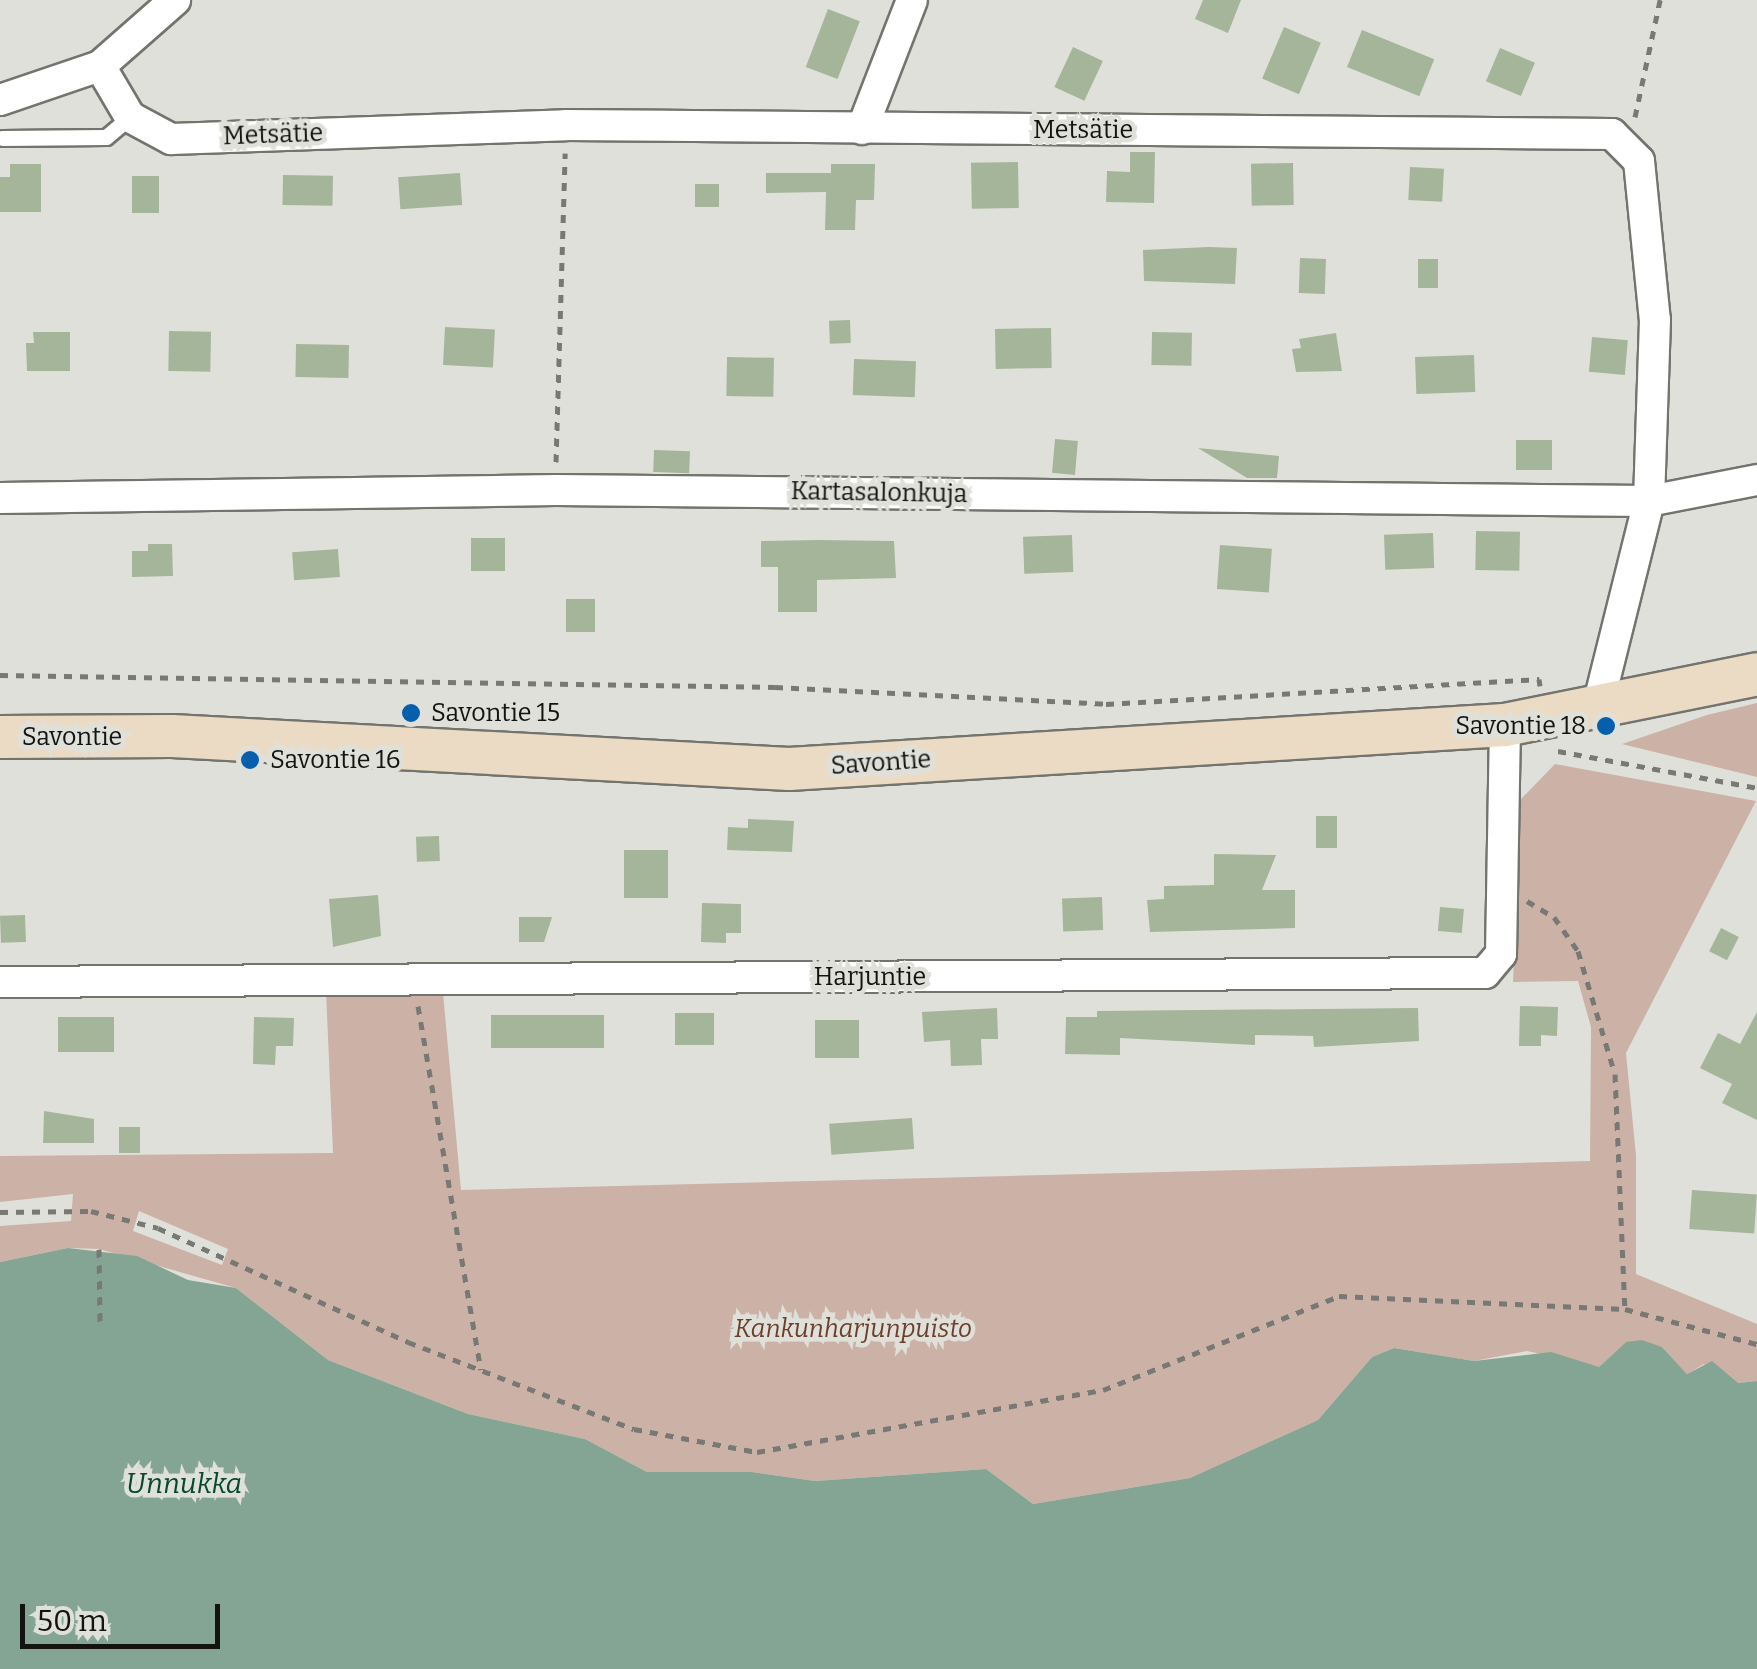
<!DOCTYPE html>
<meta charset="utf-8">
<style>
body{margin:0}
#map{position:relative;width:1757px;height:1669px;overflow:hidden;background:#e0e0db;font-family:Bitter,serif}
div>[style]{position:absolute}
.green>*{inset:0;background:#ccb1a6}
.water>*{inset:0;background:#84a594}
.building>*{inset:0;background:#a4b599;transform-origin:0 0}
.path>*{height:5px;margin-top:-2.5px;transform-origin:0;background:repeating-linear-gradient(90deg,#787874 0 8px,transparent 0 16px)}
.roads{filter:drop-shadow(2px 0 #74746f) drop-shadow(-2px 0 #74746f) drop-shadow(0 2px #74746f) drop-shadow(0 -2px #74746f)}
.lane>*{height:15px;margin:-7.5px;padding:0 7.5px;transform-origin:7.5px;border-radius:7.5px;background:#fff}
.street>*{height:30px;margin:-15px;padding:0 15px;transform-origin:15px;border-radius:15px;background:#fff}
.secondary>*{height:42px;margin:-21px;padding:0 21px;transform-origin:21px;border-radius:21px;background:#ebdbc5}
.dots>*{width:28px;height:28px;translate:-50% -50%;box-sizing:border-box;border:5px solid #e0e0db;border-radius:50%}
span{translate:-50% -50%;white-space:nowrap;text-align:center;line-height:1.15;-webkit-text-stroke:9px #e0e0db;paint-order:stroke}
.street-label{font-size:25px;color:#131311}
.poi-label{font-size:25px;color:#131311}
.left{translate:0 -50%;text-align:left}
.right{translate:-100% -50%;text-align:right}
.park-label{font-size:25px;color:#6d3e2a;font-style:italic}
.water-label{font-size:28px;color:#074831;font-style:italic}
.scale{position:absolute;left:20px;top:1604px;width:200px;height:45px;box-sizing:border-box;border:5px solid #131311;border-top:0;padding-left:12px;font-size:30px;line-height:35px;white-space:nowrap;color:#131311;-webkit-text-stroke:8px #e0e0db;paint-order:stroke}
</style>
<div id="map">
<div class="green">
<i style="clip-path:polygon(1757px 703px,1757px 777px,1622px 744px,1707px 715px)"></i>
<i style="clip-path:polygon(evenodd,1555px 764px,1756px 801px,1626px 1053px,1636px 1156px,1636px 1274px,1757px 1324px,1757px 1381px,1738px 1383px,1704px 1364px,1687px 1374px,1662px 1347px,1626px 1342px,1599px 1367px,1527px 1351px,1474px 1361px,1394px 1348px,1372px 1357px,1318px 1420px,1190px 1478px,1033px 1504px,986px 1469px,815px 1481px,752px 1472px,647px 1472px,585px 1439px,468px 1414px,328px 1360px,236px 1288px,99px 1249px,68px 1248px,0 1262px,0 1226px,71px 1221px,73px 1194px,0 1202px,0 1156px,333px 1153px,326px 991px,443px 993px,461px 1190px,1590px 1161px,1591px 1027px,1578px 981px,1513px 982px,1521px 799px,1555px 764px,139px 1211px,228px 1249px,222px 1265px,133px 1231px,139px 1211px)"></i>
</div>
<div class="water">
<i style="clip-path:polygon(68px 1248px,137px 1256px,188px 1280px,236px 1288px,328px 1360px,468px 1414px,585px 1439px,647px 1472px,752px 1472px,815px 1481px,986px 1469px,1033px 1504px,1190px 1478px,1318px 1420px,1372px 1357px,1394px 1348px,1474px 1361px,1551px 1352px,1599px 1367px,1626px 1342px,1642px 1340px,1662px 1347px,1687px 1374px,1712px 1361px,1738px 1383px,1757px 1381px,1757px 1669px,0 1669px,0 1262px)"></i>
</div>
<div class="building">
<i style="clip-path:polygon(1203px 0,1241px 0,1228px 33px,1195px 19px)"></i>
<i style="left:828px;top:9px;width:34px;height:62px;rotate:21deg"></i>
<i style="left:1284px;top:27px;width:40px;height:56px;rotate:23deg"></i>
<i style="left:1362px;top:30px;width:78px;height:40px;rotate:22deg"></i>
<i style="left:1073px;top:47px;width:33px;height:44px;rotate:25deg"></i>
<i style="left:1500px;top:48px;width:38px;height:36px;rotate:23deg"></i>
<i style="clip-path:polygon(1130px 152px,1155px 152px,1154px 203px,1106px 202px,1107px 171px,1130px 172px)"></i>
<i style="left:1018px;top:162px;width:46px;height:47px;rotate:89deg"></i>
<i style="left:1293px;top:163px;width:42px;height:42px;rotate:89deg"></i>
<i style="clip-path:polygon(10px 164px,41px 164px,41px 212px,0 212px,0 177px,10px 177px)"></i>
<i style="clip-path:polygon(831px 164px,875px 164px,874px 200px,856px 200px,855px 230px,825px 230px,826px 192px,766px 193px,766px 173px,831px 173px)"></i>
<i style="left:1410px;top:167px;width:34px;height:33px;rotate:3deg"></i>
<i style="left:460px;top:173px;width:32px;height:62px;rotate:86deg"></i>
<i style="left:283px;top:175px;width:50px;height:30px;rotate:1deg"></i>
<i style="left:132px;top:176px;width:27px;height:37px"></i>
<i style="left:695px;top:184px;width:24px;height:23px"></i>
<i style="clip-path:polygon(1209px 247px,1237px 248px,1235px 284px,1144px 281px,1143px 250px)"></i>
<i style="left:1300px;top:258px;width:26px;height:35px;rotate:2deg"></i>
<i style="left:1418px;top:259px;width:20px;height:29px"></i>
<i style="left:850px;top:320px;width:23px;height:21px;rotate:88deg"></i>
<i style="left:445px;top:327px;width:50px;height:38px;rotate:3deg"></i>
<i style="left:1051px;top:328px;width:40px;height:56px;rotate:89deg"></i>
<i style="left:169px;top:331px;width:42px;height:40px;rotate:1deg"></i>
<i style="clip-path:polygon(33px 332px,70px 332px,70px 371px,27px 371px,26px 343px,34px 343px)"></i>
<i style="left:1152px;top:332px;width:40px;height:33px;rotate:1deg"></i>
<i style="clip-path:polygon(1336px 333px,1342px 371px,1296px 372px,1292px 349px,1301px 348px,1299px 339px)"></i>
<i style="left:1592px;top:337px;width:36px;height:35px;rotate:5deg"></i>
<i style="left:296px;top:344px;width:53px;height:33px;rotate:1deg"></i>
<i style="left:1474px;top:355px;width:37px;height:59px;rotate:88deg"></i>
<i style="left:727px;top:357px;width:47px;height:39px;rotate:1deg"></i>
<i style="left:854px;top:359px;width:62px;height:36px;rotate:2deg"></i>
<i style="left:1055px;top:439px;width:23px;height:34px;rotate:5deg"></i>
<i style="left:1552px;top:440px;width:30px;height:36px;rotate:90deg"></i>
<i style="clip-path:polygon(1198px 448px,1279px 456px,1277px 478px,1247px 478px)"></i>
<i style="left:654px;top:450px;width:36px;height:22px;rotate:2deg"></i>
<i style="left:1476px;top:531px;width:44px;height:39px;rotate:1deg"></i>
<i style="left:1433px;top:533px;width:35px;height:49px;rotate:88deg"></i>
<i style="left:1072px;top:535px;width:37px;height:49px;rotate:88deg"></i>
<i style="left:471px;top:538px;width:34px;height:33px"></i>
<i style="clip-path:polygon(817px 540px,894px 541px,896px 578px,817px 580px,817px 612px,778px 612px,778px 567px,761px 567px,761px 541px)"></i>
<i style="clip-path:polygon(148px 544px,172px 544px,173px 576px,132px 577px,132px 551px,148px 551px)"></i>
<i style="left:1220px;top:545px;width:52px;height:44px;rotate:4deg"></i>
<i style="left:338px;top:549px;width:28px;height:46px;rotate:86deg"></i>
<i style="left:566px;top:599px;width:29px;height:33px"></i>
<i style="left:1316px;top:816px;width:21px;height:32px"></i>
<i style="clip-path:polygon(748px 819px,794px 821px,792px 852px,727px 850px,728px 827px,748px 828px)"></i>
<i style="left:439px;top:836px;width:25px;height:23px;rotate:88deg"></i>
<i style="left:624px;top:850px;width:44px;height:48px"></i>
<i style="clip-path:polygon(1214px 854px,1276px 855px,1262px 890px,1295px 890px,1295px 928px,1150px 932px,1147px 900px,1164px 899px,1164px 886px,1214px 885px)"></i>
<i style="clip-path:polygon(378px 895px,381px 936px,333px 947px,329px 899px)"></i>
<i style="left:1102px;top:897px;width:33px;height:40px;rotate:88deg"></i>
<i style="clip-path:polygon(702px 903px,741px 904px,741px 933px,726px 933px,726px 943px,701px 942px)"></i>
<i style="left:1440px;top:907px;width:24px;height:24px;rotate:5deg"></i>
<i style="left:25px;top:915px;width:27px;height:25px;rotate:88deg"></i>
<i style="clip-path:polygon(519px 917px,552px 917px,544px 942px,519px 942px)"></i>
<i style="left:1721px;top:928px;width:20px;height:26px;rotate:27deg"></i>
<i style="clip-path:polygon(1520px 1006px,1558px 1007px,1557px 1036px,1541px 1035px,1541px 1046px,1519px 1046px)"></i>
<i style="clip-path:polygon(997px 1008px,998px 1039px,981px 1039px,982px 1065px,951px 1066px,950px 1040px,924px 1042px,922px 1012px)"></i>
<i style="clip-path:polygon(1418px 1008px,1419px 1041px,1314px 1047px,1313px 1036px,1255px 1035px,1255px 1045px,1120px 1038px,1120px 1055px,1065px 1054px,1066px 1017px,1097px 1017px,1097px 1011px)"></i>
<i style="clip-path:polygon(1757px 1012px,1757px 1120px,1722px 1103px,1732px 1084px,1700px 1068px,1718px 1033px,1740px 1044px)"></i>
<i style="left:714px;top:1013px;width:32px;height:39px;rotate:90deg"></i>
<i style="left:491px;top:1015px;width:113px;height:33px"></i>
<i style="left:114px;top:1017px;width:35px;height:56px;rotate:90deg"></i>
<i style="clip-path:polygon(254px 1017px,294px 1018px,293px 1046px,276px 1046px,275px 1065px,253px 1064px)"></i>
<i style="left:815px;top:1020px;width:44px;height:38px"></i>
<i style="clip-path:polygon(44px 1111px,94px 1119px,94px 1143px,43px 1143px)"></i>
<i style="left:912px;top:1118px;width:31px;height:83px;rotate:86deg"></i>
<i style="left:119px;top:1127px;width:21px;height:26px"></i>
<i style="left:1692px;top:1190px;width:65px;height:39px;rotate:4deg"></i>
</div>
<div class="path">
<i style="left:1635px;top:117px;width:120px;rotate:-77.9deg"></i>
<i style="left:556px;top:462px;width:309px;rotate:-88.3deg"></i>
<i style="left:0;top:675px;width:775px;rotate:0.89deg"></i>
<i style="left:775px;top:687px;width:331px;rotate:2.9deg"></i>
<i style="left:1106px;top:704px;width:434px;rotate:-3.3deg"></i>
<i style="left:1539px;top:679px;width:7px;rotate:82deg"></i>
<i style="left:1558px;top:751px;width:202px;rotate:10.5deg"></i>
<i style="left:1527px;top:901px;width:31px;rotate:31deg"></i>
<i style="left:1554px;top:917px;width:42px;rotate:54.8deg"></i>
<i style="left:1578px;top:951px;width:128px;rotate:73.3deg"></i>
<i style="left:1615px;top:1074px;width:235px;rotate:87.6deg"></i>
<i style="left:418px;top:1006px;width:369px;rotate:80.2deg"></i>
<i style="left:0;top:1212px;width:91px;rotate:-0.6deg"></i>
<i style="left:91px;top:1211px;width:69px;rotate:14.2deg"></i>
<i style="left:158px;top:1228px;width:275px;rotate:24.5deg"></i>
<i style="left:408px;top:1342px;width:242px;rotate:21.1deg"></i>
<i style="left:634px;top:1429px;width:125px;rotate:10.6deg"></i>
<i style="left:757px;top:1452px;width:352px;rotate:-10.2deg"></i>
<i style="left:1103px;top:1390px;width:254px;rotate:-21.7deg"></i>
<i style="left:1339px;top:1296px;width:286px;rotate:2.6deg"></i>
<i style="left:1625px;top:1309px;width:137px;rotate:14.9deg"></i>
<i style="left:99px;top:1249px;width:74px;rotate:89.2deg"></i>
</div>
<div class="roads">
<div class="lane">
<i style="left:2px;top:138px;width:104px;rotate:-0.6deg"></i>
<i style="left:106px;top:137px;width:31px;rotate:-40deg"></i>
</div>
<div class="street">
<i style="left:100px;top:66px;width:59px;rotate:59.5deg"></i>
<i style="left:130px;top:117px;width:47px;rotate:28.2deg"></i>
<i style="left:171px;top:139px;width:395px;rotate:-2deg"></i>
<i style="left:566px;top:125px;width:1046px;rotate:0.49deg"></i>
<i style="left:1612px;top:134px;width:38px;rotate:45deg"></i>
<i style="left:1639px;top:161px;width:160px;rotate:84.3deg"></i>
<i style="left:1655px;top:320px;width:181px;rotate:91.9deg"></i>
<i style="left:1649px;top:501px;width:214px;rotate:104deg"></i>
<i style="left:0;top:100px;width:106px;rotate:-18.8deg"></i>
<i style="left:100px;top:66px;width:100px;rotate:-41.3deg"></i>
<i style="left:862px;top:129px;width:138px;rotate:-68.8deg"></i>
<i style="left:0;top:498px;width:556px;rotate:-0.82deg"></i>
<i style="left:556px;top:490px;width:1093px;rotate:0.58deg"></i>
<i style="left:1649px;top:501px;width:110px;rotate:-11deg"></i>
<i style="left:0;top:982px;width:1485px;rotate:-0.35deg"></i>
<i style="left:1485px;top:973px;width:25px;rotate:-50deg"></i>
<i style="left:1501px;top:954px;width:229px;rotate:-89deg"></i>
</div>
<div class="secondary">
<i style="left:0;top:737px;width:172px;rotate:-0.3deg"></i>
<i style="left:172px;top:736px;width:618px;rotate:3.06deg"></i>
<i style="left:789px;top:769px;width:717px;rotate:-3.52deg"></i>
<i style="left:1505px;top:725px;width:257px;rotate:-11.4deg"></i>
</div>
</div>
<div class="dots">
<i style="left:411px;top:713px;background:#065fad"></i>
<i style="left:1606px;top:726px;background:#065fad"></i>
<i style="left:250px;top:760px;background:#065fad"></i>
</div>
<div class="street-label">
<span style="left:1083px;top:130px">Metsätie</span>
<span style="left:273px;top:135px;rotate:-2deg">Metsätie</span>
<span style="left:879px;top:493px;rotate:1deg">Kartasalonkuja</span>
<span style="left:72px;top:737px">Savontie</span>
<span style="left:881px;top:763px;rotate:-4deg">Savontie</span>
<span style="left:870px;top:977px">Harjuntie</span>
</div>
<div class="poi-label">
<span class="left" style="left:431px;top:713px">Savontie 15</span>
<span class="right" style="left:1586px;top:726px">Savontie 18</span>
<span class="left" style="left:270px;top:760px">Savontie 16</span>
</div>
<div class="park-label">
<span style="left:853px;top:1329px">Kankunharjunpuisto</span>
</div>
<div class="water-label">
<span style="left:184px;top:1484px">Unnukka</span>
</div>
<div class="scale">50 m</div>
</div>
